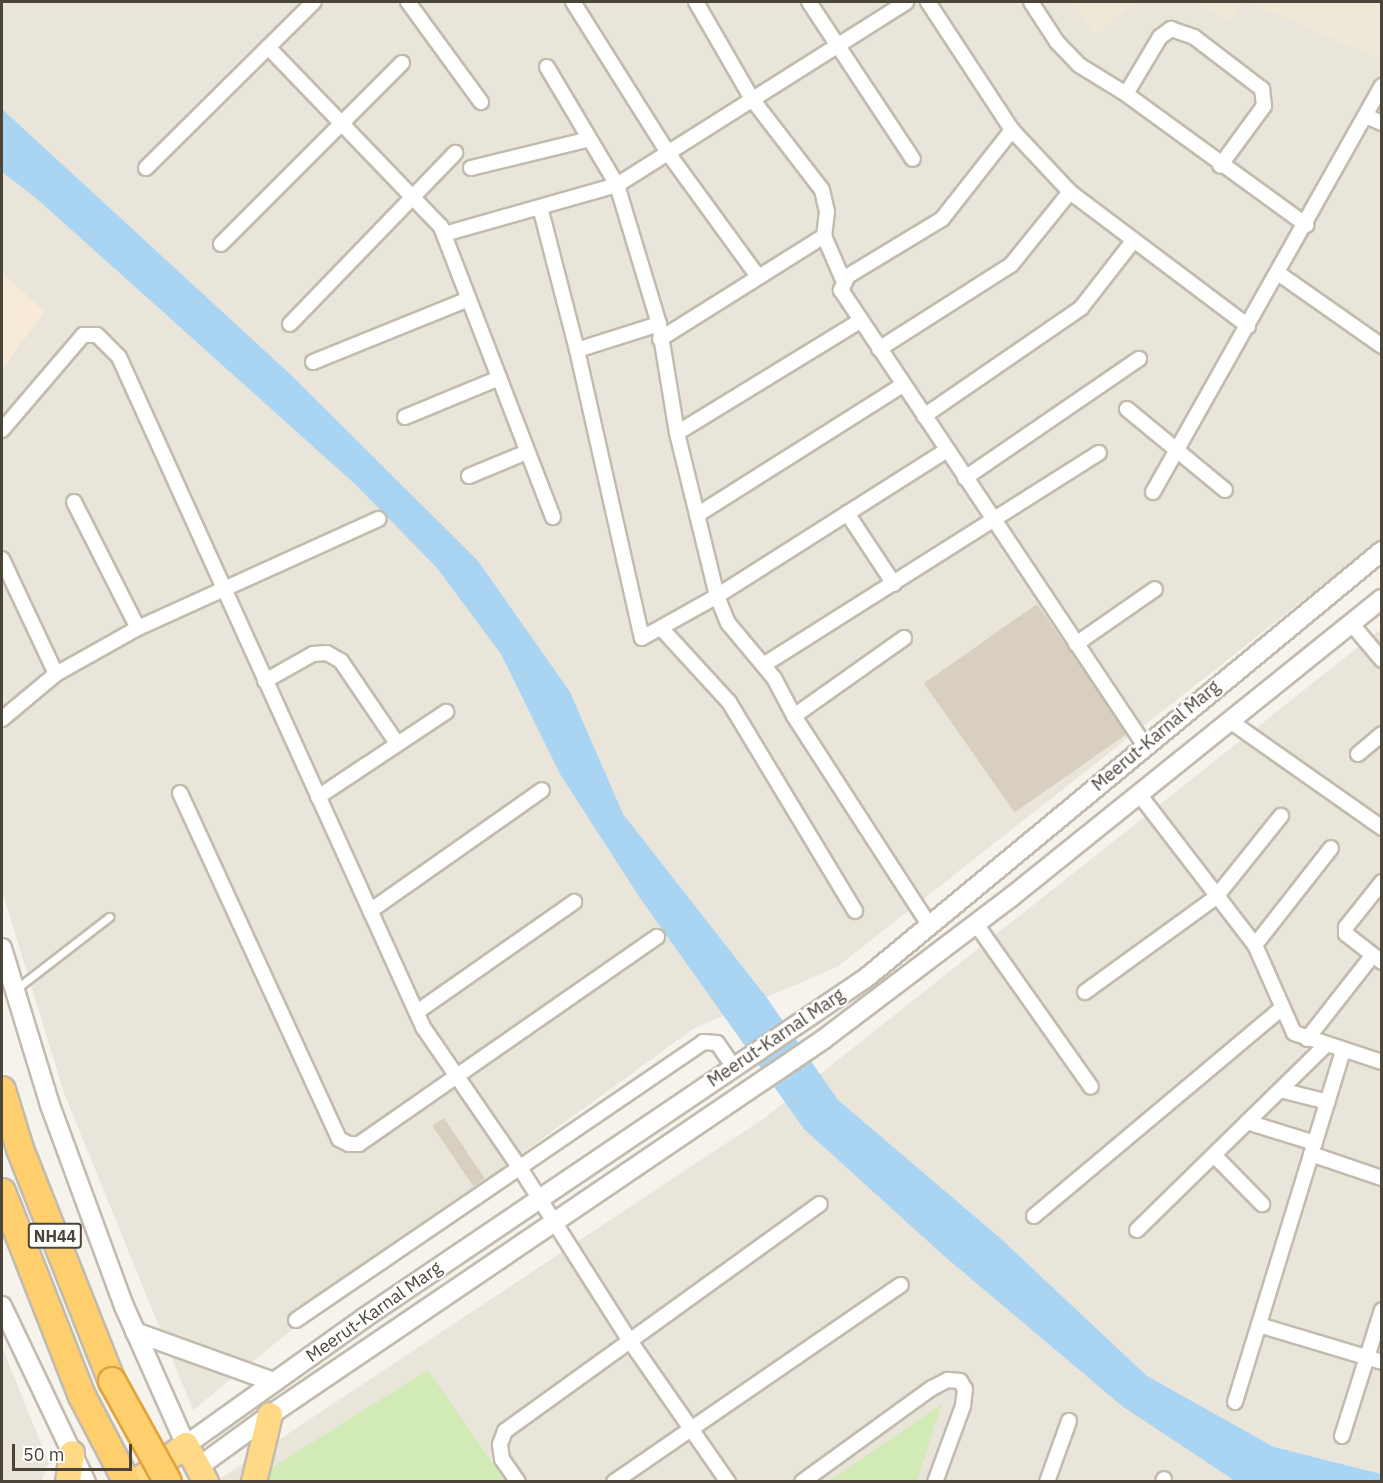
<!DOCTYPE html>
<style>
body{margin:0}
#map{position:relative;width:1383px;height:1483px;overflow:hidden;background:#f6f3ec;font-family:"IBM Plex Sans",sans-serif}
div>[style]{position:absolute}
.residential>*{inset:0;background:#eae5da}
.commercial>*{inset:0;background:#f7ead8}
.education>*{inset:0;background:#efe8d6}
.green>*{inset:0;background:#d2eab5}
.water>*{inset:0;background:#a9d4f2}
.building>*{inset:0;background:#d8cfc1;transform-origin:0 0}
.roads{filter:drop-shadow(2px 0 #c2bbae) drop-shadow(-2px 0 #c2bbae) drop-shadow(0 2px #c2bbae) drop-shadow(0 -2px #c2bbae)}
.service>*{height:7px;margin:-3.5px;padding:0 3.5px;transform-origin:3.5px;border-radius:3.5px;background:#fff}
.minor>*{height:14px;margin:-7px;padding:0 7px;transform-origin:7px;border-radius:7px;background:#fff}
.tertiary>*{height:18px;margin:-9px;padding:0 9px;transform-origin:9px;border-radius:9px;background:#fff}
.trunk>*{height:24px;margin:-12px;padding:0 12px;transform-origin:12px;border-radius:12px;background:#ffd985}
.motorway>*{height:26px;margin:-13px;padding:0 13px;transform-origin:13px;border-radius:13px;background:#ffcf6e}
.bridges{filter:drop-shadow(2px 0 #e0a43c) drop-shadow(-2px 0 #e0a43c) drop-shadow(0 2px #e0a43c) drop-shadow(0 -2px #e0a43c)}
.motorway-bridge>*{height:26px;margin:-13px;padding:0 13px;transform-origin:13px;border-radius:13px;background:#ffcf6e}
span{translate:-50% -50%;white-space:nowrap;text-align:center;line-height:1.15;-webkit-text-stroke:4.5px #fff;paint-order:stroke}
.shield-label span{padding:2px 4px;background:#fff;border:2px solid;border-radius:4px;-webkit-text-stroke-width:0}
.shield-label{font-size:16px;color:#4b4439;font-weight:700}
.street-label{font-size:18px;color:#4b4439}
.frame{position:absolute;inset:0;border:3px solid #4b4439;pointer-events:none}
.scale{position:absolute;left:12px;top:1444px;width:120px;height:27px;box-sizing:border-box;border:3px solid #4b4439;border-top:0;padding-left:8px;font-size:18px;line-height:21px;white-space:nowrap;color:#4b4439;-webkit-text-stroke:4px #fff;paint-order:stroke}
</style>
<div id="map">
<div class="residential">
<i style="clip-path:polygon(2px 2px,1381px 2px,1381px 539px,837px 967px,693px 1029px,396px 1245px,193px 1410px,64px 1093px,2px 891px)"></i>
<i style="clip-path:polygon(1381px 629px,1381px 1481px,215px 1482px,766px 1117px)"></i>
<i style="clip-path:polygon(2px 1347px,49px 1463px,41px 1481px,2px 1481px)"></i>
</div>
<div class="commercial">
<i style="clip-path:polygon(2px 273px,44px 311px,2px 371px)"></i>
</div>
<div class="education">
<i style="clip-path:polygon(1072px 2px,1135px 2px,1095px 35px)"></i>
<i style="clip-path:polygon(1199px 2px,1242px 2px,1232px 22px)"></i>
<i style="clip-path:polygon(1249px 2px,1381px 2px,1381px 60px)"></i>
</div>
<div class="green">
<i style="clip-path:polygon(428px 1370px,505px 1481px,265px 1482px,268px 1470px)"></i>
<i style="clip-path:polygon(942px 1404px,917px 1481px,829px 1481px)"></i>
</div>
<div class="water">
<i style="clip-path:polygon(2px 109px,291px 375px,478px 561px,570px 692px,623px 814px,767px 998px,838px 1100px,1000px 1238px,1147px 1376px,1274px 1447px,1381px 1474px,1381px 1481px,1235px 1481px,1122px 1406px,943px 1255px,804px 1129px,640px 898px,560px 774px,501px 654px,437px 568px,356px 485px,36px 198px,2px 172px)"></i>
</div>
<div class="building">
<i style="left:1037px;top:604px;width:158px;height:138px;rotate:55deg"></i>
<i style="left:444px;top:1118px;width:73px;height:14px;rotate:56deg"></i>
</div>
<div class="roads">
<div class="service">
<i style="left:16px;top:989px;width:118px;rotate:-37.7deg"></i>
</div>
<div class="minor">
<i style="left:408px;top:2px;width:124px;rotate:53.9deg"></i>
<i style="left:573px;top:2px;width:178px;rotate:57.8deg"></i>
<i style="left:668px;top:153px;width:151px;rotate:53.9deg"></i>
<i style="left:696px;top:2px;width:112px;rotate:60deg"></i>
<i style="left:752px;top:99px;width:115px;rotate:52.4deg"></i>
<i style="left:822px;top:190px;width:23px;rotate:77deg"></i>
<i style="left:827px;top:212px;width:24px;rotate:97deg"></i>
<i style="left:824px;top:236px;width:48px;rotate:66.6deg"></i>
<i style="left:809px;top:2px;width:188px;rotate:56.5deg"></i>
<i style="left:928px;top:2px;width:153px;rotate:56.7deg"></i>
<i style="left:1012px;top:130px;width:85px;rotate:46.9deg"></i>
<i style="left:1070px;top:192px;width:223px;rotate:37deg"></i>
<i style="left:1031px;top:2px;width:48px;rotate:57deg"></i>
<i style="left:1057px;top:42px;width:32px;rotate:46deg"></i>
<i style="left:1079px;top:65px;width:55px;rotate:31.7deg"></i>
<i style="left:1126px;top:94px;width:223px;rotate:36deg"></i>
<i style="left:268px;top:47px;width:250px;rotate:46.1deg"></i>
<i style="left:441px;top:227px;width:311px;rotate:68.9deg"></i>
<i style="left:547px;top:67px;width:137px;rotate:59.3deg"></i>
<i style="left:617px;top:185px;width:145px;rotate:73.2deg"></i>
<i style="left:659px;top:324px;width:110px;rotate:80.6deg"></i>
<i style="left:677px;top:433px;width:168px;rotate:76.2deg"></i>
<i style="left:717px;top:596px;width:29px;rotate:68deg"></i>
<i style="left:728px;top:623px;width:72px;rotate:50.1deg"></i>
<i style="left:774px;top:678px;width:43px;rotate:62.2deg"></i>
<i style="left:794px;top:716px;width:249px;rotate:57.1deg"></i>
<i style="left:1126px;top:94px;width:66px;rotate:-59.2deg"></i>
<i style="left:1160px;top:37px;width:14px;rotate:-36deg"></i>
<i style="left:1171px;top:29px;width:24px;rotate:19deg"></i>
<i style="left:1194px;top:37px;width:86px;rotate:37.4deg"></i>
<i style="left:1262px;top:89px;width:17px;rotate:83deg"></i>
<i style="left:1264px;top:106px;width:74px;rotate:126.3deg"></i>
<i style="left:1366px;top:116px;width:17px;rotate:24deg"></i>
<i style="left:1012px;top:130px;width:113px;rotate:128.2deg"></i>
<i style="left:942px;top:219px;width:110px;rotate:148.8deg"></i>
<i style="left:848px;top:276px;width:16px;rotate:117deg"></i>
<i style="left:841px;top:290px;width:548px;rotate:56.31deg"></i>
<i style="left:146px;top:168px;width:236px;rotate:-44.7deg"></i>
<i style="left:471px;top:168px;width:122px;rotate:-13.7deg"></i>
<i style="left:540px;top:207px;width:148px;rotate:75.5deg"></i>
<i style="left:577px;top:350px;width:295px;rotate:77.3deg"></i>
<i style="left:642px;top:638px;width:86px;rotate:-29.2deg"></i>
<i style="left:717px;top:596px;width:272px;rotate:-32.4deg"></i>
<i style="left:444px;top:234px;width:180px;rotate:-15.8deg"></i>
<i style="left:617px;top:185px;width:342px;rotate:-32.3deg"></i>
<i style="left:221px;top:244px;width:256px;rotate:-45deg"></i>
<i style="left:1278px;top:273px;width:127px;rotate:35.1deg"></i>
<i style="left:290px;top:324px;width:238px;rotate:-46deg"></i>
<i style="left:660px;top:339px;width:194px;rotate:-32.1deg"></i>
<i style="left:879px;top:349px;width:156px;rotate:-32.5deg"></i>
<i style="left:1011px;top:265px;width:94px;rotate:-51.1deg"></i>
<i style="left:577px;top:350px;width:86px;rotate:-17.6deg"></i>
<i style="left:313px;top:362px;width:168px;rotate:-22deg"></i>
<i style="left:1127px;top:409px;width:127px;rotate:39.6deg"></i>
<i style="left:924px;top:416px;width:191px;rotate:-34.5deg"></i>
<i style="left:1081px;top:308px;width:86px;rotate:-52.1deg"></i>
<i style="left:405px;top:417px;width:102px;rotate:-22.5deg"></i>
<i style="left:2px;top:430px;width:125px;rotate:-49.5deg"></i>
<i style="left:83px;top:335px;width:14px"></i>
<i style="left:97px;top:335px;width:31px;rotate:45deg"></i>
<i style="left:119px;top:357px;width:736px;rotate:65.59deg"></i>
<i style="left:423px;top:1027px;width:171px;rotate:55.5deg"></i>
<i style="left:520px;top:1168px;width:205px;rotate:57.6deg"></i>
<i style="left:630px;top:1341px;width:172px;rotate:55.2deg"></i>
<i style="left:677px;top:433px;width:215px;rotate:-31.5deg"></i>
<i style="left:469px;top:476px;width:63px;rotate:-22.5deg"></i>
<i style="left:965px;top:478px;width:211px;rotate:-34.4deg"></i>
<i style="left:1153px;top:492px;width:466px;rotate:-60.6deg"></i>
<i style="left:74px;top:502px;width:141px;rotate:63.1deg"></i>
<i style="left:847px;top:513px;width:85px;rotate:56.5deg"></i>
<i style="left:697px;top:515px;width:244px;rotate:-32.3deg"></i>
<i style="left:2px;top:559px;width:127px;rotate:64.8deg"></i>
<i style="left:1351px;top:623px;width:48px;rotate:50deg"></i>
<i style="left:662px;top:629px;width:99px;rotate:47.5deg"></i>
<i style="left:729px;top:702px;width:244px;rotate:58.9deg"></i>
<i style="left:1076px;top:644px;width:96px;rotate:-34.8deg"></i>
<i style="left:765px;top:664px;width:395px;rotate:-32.3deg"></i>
<i style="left:265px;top:681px;width:55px;rotate:-29.4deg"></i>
<i style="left:313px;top:654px;width:14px;rotate:-4deg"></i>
<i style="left:327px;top:653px;width:16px;rotate:30deg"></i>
<i style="left:341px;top:661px;width:98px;rotate:55.8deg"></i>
<i style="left:794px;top:716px;width:135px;rotate:-35.3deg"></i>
<i style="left:2px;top:719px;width:70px;rotate:-39.8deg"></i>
<i style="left:56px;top:674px;width:94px;rotate:-29.3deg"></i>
<i style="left:138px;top:628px;width:264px;rotate:-24.4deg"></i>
<i style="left:1230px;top:721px;width:186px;rotate:35.1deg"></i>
<i style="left:1358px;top:754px;width:31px;rotate:-40deg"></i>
<i style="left:180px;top:793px;width:381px;rotate:65.3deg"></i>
<i style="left:339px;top:1139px;width:11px;rotate:27deg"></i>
<i style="left:349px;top:1144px;width:10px"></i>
<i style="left:359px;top:1144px;width:363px;rotate:-34.8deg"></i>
<i style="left:1139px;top:794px;width:190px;rotate:52.5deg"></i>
<i style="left:1255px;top:945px;width:96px;rotate:66.1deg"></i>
<i style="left:1294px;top:1033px;width:93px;rotate:18.2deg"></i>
<i style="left:318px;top:797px;width:154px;rotate:-33.6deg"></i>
<i style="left:1382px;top:882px;width:58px;rotate:128.7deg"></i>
<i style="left:1346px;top:927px;width:7px;rotate:90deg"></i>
<i style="left:1346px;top:934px;width:46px;rotate:37.9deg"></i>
<i style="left:370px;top:911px;width:210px;rotate:-35.1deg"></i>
<i style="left:976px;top:924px;width:199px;rotate:54.8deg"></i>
<i style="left:1255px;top:945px;width:123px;rotate:-51.9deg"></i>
<i style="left:1085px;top:992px;width:162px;rotate:-35.9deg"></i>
<i style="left:1216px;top:897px;width:104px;rotate:-51.3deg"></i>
<i style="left:417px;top:1012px;width:192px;rotate:-35deg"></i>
<i style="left:1307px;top:1039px;width:105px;rotate:-51.9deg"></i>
<i style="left:1280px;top:1090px;width:49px;rotate:14deg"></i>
<i style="left:1247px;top:1122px;width:71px;rotate:17.2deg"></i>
<i style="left:1311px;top:1154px;width:75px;rotate:18.7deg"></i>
<i style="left:1214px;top:1155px;width:69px;rotate:45.6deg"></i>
<i style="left:1034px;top:1216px;width:322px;rotate:-40deg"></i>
<i style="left:1137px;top:1230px;width:264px;rotate:-44.4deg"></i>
<i style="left:296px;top:1320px;width:493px;rotate:-34.3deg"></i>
<i style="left:703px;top:1042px;width:14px;rotate:4deg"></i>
<i style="left:717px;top:1043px;width:29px;rotate:55deg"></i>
<i style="left:1259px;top:1325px;width:128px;rotate:16.7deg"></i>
<i style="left:1235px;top:1402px;width:367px;rotate:-72.9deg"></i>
<i style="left:1342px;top:1436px;width:132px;rotate:-72.4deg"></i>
<i style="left:518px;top:1482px;width:28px;rotate:-125deg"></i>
<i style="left:502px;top:1459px;width:15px;rotate:-98deg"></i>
<i style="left:500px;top:1444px;width:14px;rotate:-69deg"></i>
<i style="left:505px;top:1431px;width:388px;rotate:-35.8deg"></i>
<i style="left:614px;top:1482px;width:348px;rotate:-34.5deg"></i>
<i style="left:802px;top:1482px;width:160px;rotate:-35.9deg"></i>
<i style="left:932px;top:1388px;width:18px;rotate:-27deg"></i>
<i style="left:948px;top:1380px;width:12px;rotate:5deg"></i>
<i style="left:960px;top:1381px;width:9px;rotate:58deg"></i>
<i style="left:965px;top:1389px;width:17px;rotate:97deg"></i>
<i style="left:963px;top:1406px;width:81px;rotate:110.2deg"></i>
<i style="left:1047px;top:1482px;width:65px;rotate:-70.2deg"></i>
<i style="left:1163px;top:1482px;width:3px;rotate:-72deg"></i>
</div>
<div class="tertiary">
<i style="left:2px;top:948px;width:164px;rotate:73deg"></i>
<i style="left:50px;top:1105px;width:214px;rotate:69.8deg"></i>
<i style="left:124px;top:1306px;width:152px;rotate:66deg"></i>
<i style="left:186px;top:1445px;width:219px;rotate:-35.5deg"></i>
<i style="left:364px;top:1318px;width:606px;rotate:-34.11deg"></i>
<i style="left:866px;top:978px;width:670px;rotate:-39.61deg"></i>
<i style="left:2px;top:1306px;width:195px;rotate:64.5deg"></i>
<i style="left:135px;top:1332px;width:148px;rotate:19.8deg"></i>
<i style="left:197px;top:1468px;width:90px;rotate:-36deg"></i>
<i style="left:270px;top:1415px;width:670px;rotate:-34.16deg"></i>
<i style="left:824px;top:1039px;width:235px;rotate:-37.2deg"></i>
<i style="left:1011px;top:897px;width:476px;rotate:-38.8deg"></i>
</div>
<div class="trunk">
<i style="left:68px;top:1482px;width:29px;rotate:-82deg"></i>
<i style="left:136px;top:1482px;width:62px;rotate:-36.5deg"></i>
<i style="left:186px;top:1445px;width:42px;rotate:61.6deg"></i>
<i style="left:254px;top:1482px;width:69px;rotate:-76.6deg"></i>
</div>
<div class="motorway">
<i style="left:2px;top:1090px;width:62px;rotate:73deg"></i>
<i style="left:20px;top:1149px;width:250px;rotate:68.4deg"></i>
<i style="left:2px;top:1192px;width:219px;rotate:68.6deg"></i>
<i style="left:82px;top:1396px;width:97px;rotate:62.4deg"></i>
</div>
</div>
<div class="bridges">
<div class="motorway-bridge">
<i style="left:112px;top:1381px;width:115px;rotate:61deg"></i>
</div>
</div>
<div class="shield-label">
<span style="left:55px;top:1236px">NH44</span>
</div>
<div class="street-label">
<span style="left:1156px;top:736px;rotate:-40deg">Meerut-Karnal Marg</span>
<span style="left:776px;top:1038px;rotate:-34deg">Meerut-Karnal Marg</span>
<span style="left:374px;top:1312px;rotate:-35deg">Meerut-Karnal Marg</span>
</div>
<div class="frame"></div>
<div class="scale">50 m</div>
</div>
